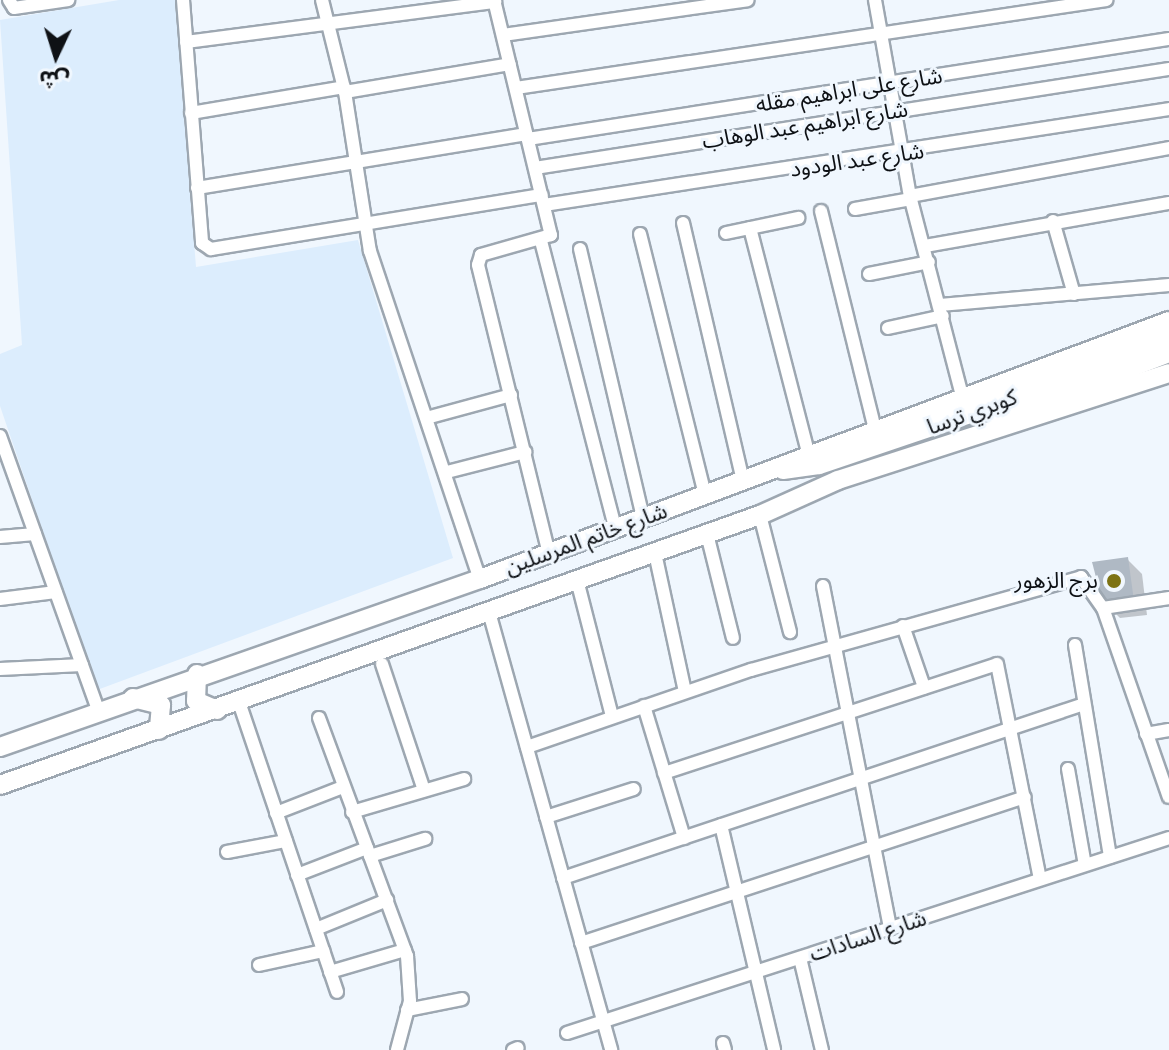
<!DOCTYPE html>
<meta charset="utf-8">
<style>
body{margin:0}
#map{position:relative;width:1169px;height:1050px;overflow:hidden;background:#f0f7fe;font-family:"Titillium Web","Noto Sans Arabic",sans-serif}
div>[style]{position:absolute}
.built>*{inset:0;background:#dcedfd}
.shadow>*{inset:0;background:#0003}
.building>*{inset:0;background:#afb9c4}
.roads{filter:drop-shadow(2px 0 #9da7b1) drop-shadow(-2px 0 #9da7b1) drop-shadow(0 2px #9da7b1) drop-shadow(0 -2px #9da7b1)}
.street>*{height:12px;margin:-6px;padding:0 6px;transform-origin:6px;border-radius:6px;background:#fff}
.secondary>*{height:18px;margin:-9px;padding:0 9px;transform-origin:9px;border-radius:9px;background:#fff}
.dots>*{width:22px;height:22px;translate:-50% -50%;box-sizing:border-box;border:4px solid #f0f7fe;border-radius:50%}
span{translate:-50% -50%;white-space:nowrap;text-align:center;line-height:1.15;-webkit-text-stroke:6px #f0f7fe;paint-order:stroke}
.street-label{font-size:22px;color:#0e1115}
.poi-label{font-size:22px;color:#0e1115}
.right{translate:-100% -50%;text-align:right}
.north{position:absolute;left:16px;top:16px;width:80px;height:80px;-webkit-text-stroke:6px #f0f7fe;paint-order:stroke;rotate:184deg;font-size:22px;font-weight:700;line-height:32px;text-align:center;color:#0e1115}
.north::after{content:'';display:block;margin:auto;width:28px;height:36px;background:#0e1115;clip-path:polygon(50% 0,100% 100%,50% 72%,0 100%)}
</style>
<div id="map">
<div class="built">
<i style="clip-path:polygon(119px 0,175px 0,196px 267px,358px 240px,453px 558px,97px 690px,0 406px,0 354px,22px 345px,0 20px)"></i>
</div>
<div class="shadow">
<i style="clip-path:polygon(1127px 559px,1142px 574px,1147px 615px,1120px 618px,1105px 603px)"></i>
</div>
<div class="building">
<i style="clip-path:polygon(1128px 557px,1134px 601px,1103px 604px,1092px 562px)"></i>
</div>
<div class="roads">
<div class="street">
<i style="left:9px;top:0;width:9px;rotate:58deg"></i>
<i style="left:14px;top:8px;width:55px;rotate:-8.4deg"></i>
<i style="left:183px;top:0;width:244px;rotate:85.5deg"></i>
<i style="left:202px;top:243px;width:11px;rotate:34deg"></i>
<i style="left:211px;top:249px;width:335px;rotate:-9.3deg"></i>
<i style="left:322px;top:0;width:95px;rotate:76deg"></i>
<i style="left:345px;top:92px;width:161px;rotate:81.1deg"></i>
<i style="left:370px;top:251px;width:346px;rotate:71.5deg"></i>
<i style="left:494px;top:0;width:242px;rotate:76.4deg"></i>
<i style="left:551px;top:235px;width:73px;rotate:164.1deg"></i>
<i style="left:481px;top:255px;width:10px;rotate:107deg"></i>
<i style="left:478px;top:265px;width:297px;rotate:76.2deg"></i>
<i style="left:875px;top:0;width:199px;rotate:79.9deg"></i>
<i style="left:910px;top:196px;width:211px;rotate:75.4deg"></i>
<i style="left:503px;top:35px;width:247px;rotate:-8.1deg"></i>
<i style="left:186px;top:42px;width:312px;rotate:-7.4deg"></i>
<i style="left:516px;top:88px;width:597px;rotate:-8.48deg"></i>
<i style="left:345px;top:92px;width:167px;rotate:-9.6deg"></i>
<i style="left:191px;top:113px;width:155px;rotate:-9.6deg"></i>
<i style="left:528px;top:139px;width:649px;rotate:-8.87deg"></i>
<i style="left:535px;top:168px;width:642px;rotate:-8.88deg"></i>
<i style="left:197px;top:188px;width:334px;rotate:-9.3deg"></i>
<i style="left:910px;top:196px;width:263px;rotate:-10.5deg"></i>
<i style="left:544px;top:205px;width:632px;rotate:-8.73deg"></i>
<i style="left:855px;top:209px;width:57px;rotate:-10.1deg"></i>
<i style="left:821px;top:211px;width:226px;rotate:76.1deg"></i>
<i style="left:1053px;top:221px;width:76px;rotate:74deg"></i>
<i style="left:683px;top:223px;width:264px;rotate:76.9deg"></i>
<i style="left:750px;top:228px;width:232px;rotate:75.5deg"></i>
<i style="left:726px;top:233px;width:74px;rotate:-11.8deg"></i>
<i style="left:640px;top:234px;width:268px;rotate:76deg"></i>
<i style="left:541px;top:241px;width:296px;rotate:75.5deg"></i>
<i style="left:925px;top:246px;width:248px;rotate:-10deg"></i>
<i style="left:580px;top:249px;width:276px;rotate:76.8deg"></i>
<i style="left:869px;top:274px;width:61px;rotate:-11.3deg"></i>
<i style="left:940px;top:305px;width:230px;rotate:-5deg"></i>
<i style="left:888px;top:328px;width:56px;rotate:-12.3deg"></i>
<i style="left:430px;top:417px;width:84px;rotate:-15.2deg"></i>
<i style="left:0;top:436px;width:291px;rotate:70.3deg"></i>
<i style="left:447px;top:472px;width:81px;rotate:-14.4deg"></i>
<i style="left:760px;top:515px;width:121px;rotate:75.6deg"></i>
<i style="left:707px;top:534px;width:107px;rotate:76deg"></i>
<i style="left:0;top:537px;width:35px;rotate:-5deg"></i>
<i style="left:655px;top:553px;width:142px;rotate:77.8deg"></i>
<i style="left:577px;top:580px;width:140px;rotate:75.6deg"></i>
<i style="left:823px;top:586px;width:349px;rotate:78.9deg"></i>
<i style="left:0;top:599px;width:56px;rotate:-7.1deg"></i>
<i style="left:1103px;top:608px;width:67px;rotate:-8.6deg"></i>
<i style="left:489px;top:612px;width:455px;rotate:74.4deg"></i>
<i style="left:903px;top:626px;width:65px;rotate:71deg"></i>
<i style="left:1075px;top:645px;width:215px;rotate:80.6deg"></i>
<i style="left:382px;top:664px;width:133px;rotate:71.6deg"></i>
<i style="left:0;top:669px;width:82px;rotate:-2.8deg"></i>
<i style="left:239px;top:702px;width:306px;rotate:71.3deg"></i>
<i style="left:644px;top:706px;width:138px;rotate:73.1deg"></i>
<i style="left:319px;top:718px;width:254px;rotate:69.7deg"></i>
<i style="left:407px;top:956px;width:45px;rotate:86.2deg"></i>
<i style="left:410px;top:1001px;width:51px;rotate:104.9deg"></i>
<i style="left:1146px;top:734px;width:23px;rotate:-10deg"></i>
<i style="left:527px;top:747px;width:237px;rotate:-19deg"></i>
<i style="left:751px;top:670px;width:343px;rotate:-15.7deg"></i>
<i style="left:1081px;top:577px;width:38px;rotate:55deg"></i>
<i style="left:1103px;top:608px;width:200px;rotate:70.8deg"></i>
<i style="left:1068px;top:769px;width:97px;rotate:80deg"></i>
<i style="left:664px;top:773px;width:350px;rotate:-18.1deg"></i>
<i style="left:997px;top:664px;width:219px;rotate:78.7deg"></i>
<i style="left:352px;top:812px;width:117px;rotate:-16.4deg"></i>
<i style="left:276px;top:813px;width:72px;rotate:-21.2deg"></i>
<i style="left:546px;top:817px;width:92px;rotate:-17.7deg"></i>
<i style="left:721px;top:825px;width:231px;rotate:76.7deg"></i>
<i style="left:227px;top:852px;width:60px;rotate:-10.6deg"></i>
<i style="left:370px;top:856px;width:58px;rotate:-17.2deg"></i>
<i style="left:297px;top:875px;width:75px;rotate:-21.1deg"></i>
<i style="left:563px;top:878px;width:549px;rotate:-18.47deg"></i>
<i style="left:316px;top:929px;width:77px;rotate:-22.2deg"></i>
<i style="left:581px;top:943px;width:467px;rotate:-18.2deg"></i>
<i style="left:800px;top:958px;width:95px;rotate:76.6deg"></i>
<i style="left:259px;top:965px;width:66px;rotate:-12.3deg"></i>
<i style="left:330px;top:972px;width:78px;rotate:-16.3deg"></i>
<i style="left:407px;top:1010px;width:56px;rotate:-11.3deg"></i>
<i style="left:567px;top:1033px;width:633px;rotate:-17.95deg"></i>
<i style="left:723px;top:1043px;width:7px;rotate:74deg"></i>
<i style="left:513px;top:1050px;width:5px;rotate:-22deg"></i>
</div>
<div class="secondary">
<i style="left:997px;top:419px;width:184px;rotate:-21deg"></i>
<i style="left:783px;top:470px;width:36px;rotate:-8deg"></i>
<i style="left:819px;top:465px;width:163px;rotate:-18.7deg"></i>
<i style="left:973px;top:413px;width:210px;rotate:-21.2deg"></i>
<i style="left:197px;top:674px;width:27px;rotate:92deg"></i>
<i style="left:196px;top:701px;width:23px;rotate:23deg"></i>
<i style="left:133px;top:698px;width:29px;rotate:14deg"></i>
<i style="left:161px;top:705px;width:25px;rotate:95deg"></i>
<i style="left:0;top:747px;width:509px;rotate:-19.29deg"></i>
<i style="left:480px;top:579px;width:736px;rotate:-20.53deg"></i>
<i style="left:0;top:785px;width:807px;rotate:-19.56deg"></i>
<i style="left:760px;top:515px;width:85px;rotate:-24.2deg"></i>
<i style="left:838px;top:480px;width:348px;rotate:-17.9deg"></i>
</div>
</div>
<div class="dots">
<i style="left:1114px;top:581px;background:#7d7314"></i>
</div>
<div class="street-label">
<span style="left:849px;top:90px;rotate:-9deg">شارع على ابراهيم مقله</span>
<span style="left:805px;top:125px;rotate:-9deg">شارع ابراهيم عبد الوهاب</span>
<span style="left:857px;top:160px;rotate:-8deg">شارع عبد الودود</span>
<span style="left:972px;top:412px;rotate:-20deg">كوبري ترسا</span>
<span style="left:586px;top:539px;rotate:-20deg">شارع خاتم المرسلين</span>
<span style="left:868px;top:936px;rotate:-18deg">شارع السادات</span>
</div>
<div class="poi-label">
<span class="right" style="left:1098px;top:581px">برج الزهور</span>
</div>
<div class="north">ش</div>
</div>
